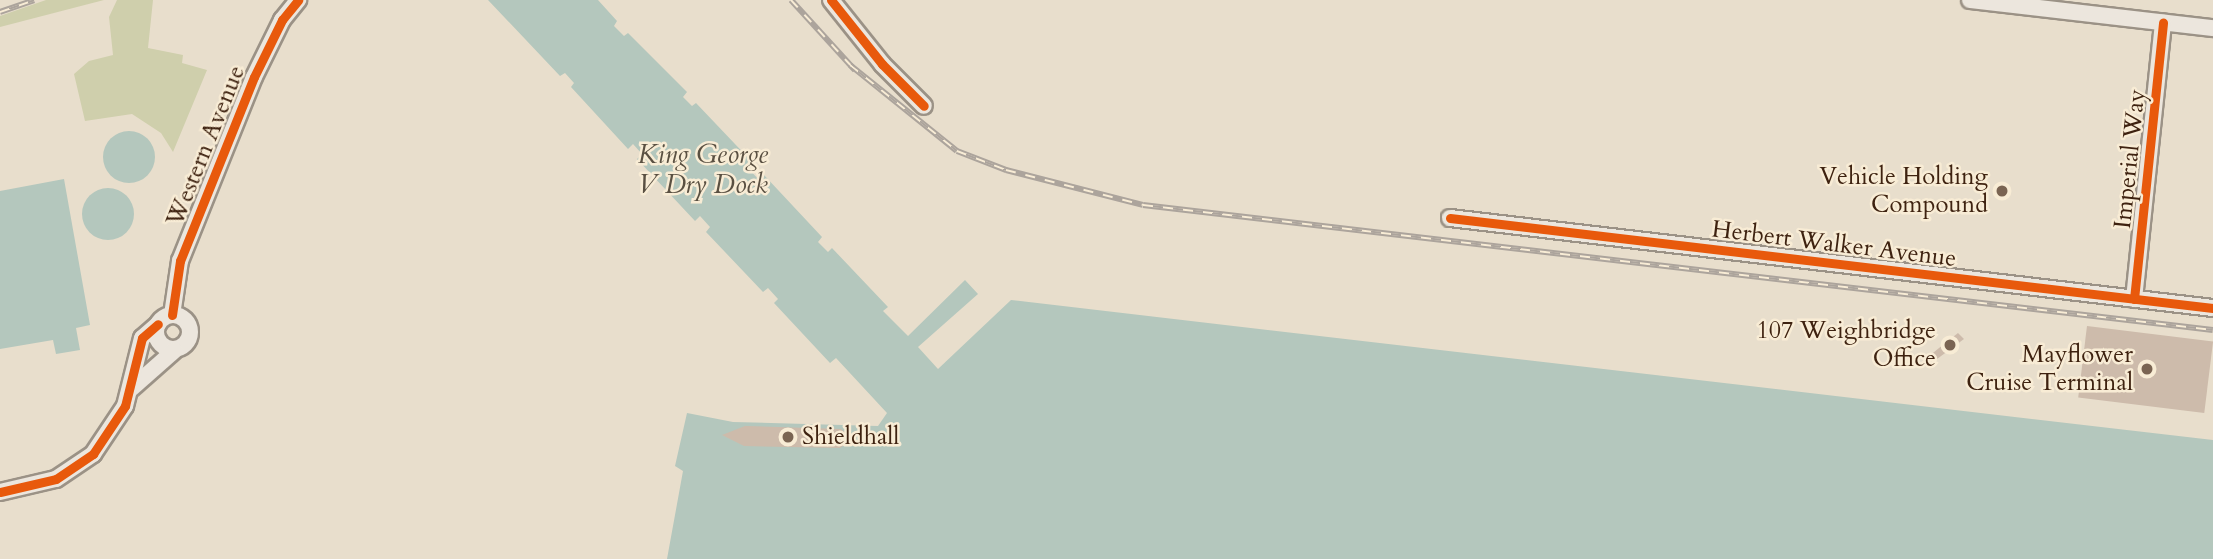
<!DOCTYPE html>
<style>
body{margin:0}
#map{position:relative;width:2213px;height:559px;overflow:hidden;background:#e8decc;font-family:Cardo,serif}
div>[style]{position:absolute}
.green>*{inset:0;background:#cfcfac}
.water>*{inset:0;background:#b4c7bd}
.round{border-radius:50%}
.building>*{inset:0;background:#cdbbab;transform-origin:0 0}
.roads{filter:drop-shadow(2px 0 #9b9286) drop-shadow(-2px 0 #9b9286) drop-shadow(0 2px #9b9286) drop-shadow(0 -2px #9b9286)}
.minor>*{height:16px;margin:-8px;padding:0 8px;transform-origin:8px;border-radius:8px;background:#ece6dd}
.minor>.ring{margin:-8px;padding:0;box-sizing:content-box;background:none;border:16px solid #ece6dd;border-radius:50%}
.rail>*{height:6px;margin-top:-3px;transform-origin:0;background:repeating-linear-gradient(90deg,#f8ecd5 0 10px,#aca49c 0 20px);box-sizing:border-box;border-block:2px solid #aca49c}
.cycleway>*{height:9px;margin:-4.5px;padding:0 4.5px;transform-origin:4.5px;border-radius:4.5px;background:#e8590c}
.dots>*{width:19px;height:19px;translate:-50% -50%;box-sizing:border-box;border:4px solid #f8ecd5;border-radius:50%}
span{translate:-50% -50%;white-space:nowrap;text-align:center;line-height:1.15;-webkit-text-stroke:5px #f8ecd5;paint-order:stroke}
.street-label{font-size:24px;color:#3e2210}
.poi-label{font-size:24px;color:#3e2210}
.right{translate:-100% -50%;text-align:right}
.left{translate:0 -50%;text-align:left}
.water-label{font-size:26px;color:#5a5042;font-style:italic}
</style>
<div id="map">
<div class="green">
<i style="clip-path:polygon(46px 0,104px 0,0 27px,0 16px)"></i>
<i style="clip-path:polygon(117px 0,153px 0,148px 48px,183px 55px,182px 63px,207px 70px,173px 152px,161px 133px,132px 114px,85px 121px,74px 74px,89px 61px,113px 55px,109px 17px)"></i>
</div>
<div class="water">
<i style="clip-path:polygon(488px 0,598px 0,617px 21px,614px 26px,624px 36px,628px 33px,687px 92px,683px 97px,692px 106px,696px 103px,754px 164px,749px 169px,759px 180px,764px 175px,822px 237px,818px 242px,828px 252px,832px 248px,888px 307px,883px 311px,908px 336px,965px 280px,978px 294px,918px 347px,938px 369px,1011px 300px,2213px 440px,2213px 559px,667px 559px,683px 471px,675px 466px,687px 413px,733px 422px,878px 426px,887px 413px,836px 358px,830px 363px,774px 303px,778px 299px,768px 288px,763px 292px,706px 232px,710px 227px,700px 216px,695px 221px,637px 159px,642px 154px,633px 144px,628px 149px,571px 87px,574px 83px,565px 73px,560px 76px)"></i>
<i class="round" style="left:103px;top:131px;width:52px;height:52px"></i>
<i style="clip-path:polygon(64px 179px,90px 325px,76px 328px,80px 350px,56px 354px,53px 340px,0 349px,0 191px)"></i>
<i class="round" style="left:82px;top:188px;width:52px;height:52px"></i>
</div>
<div class="building">
<i style="left:2087px;top:326px;width:127px;height:72px;rotate:7deg"></i>
<i style="clip-path:polygon(1958px 333px,1964px 339px,1933px 362px,1929px 356px)"></i>
<i style="clip-path:polygon(745px 426px,841px 429px,853px 439px,840px 448px,744px 446px,722px 435px)"></i>
</div>
<div class="roads">
<div class="minor">
<i style="left:831px;top:0;width:82px;rotate:51.4deg"></i>
<i style="left:882px;top:64px;width:59px;rotate:45deg"></i>
<i style="left:1970px;top:0;width:245px;rotate:6.6deg"></i>
<i style="left:1450px;top:218px;width:768px;rotate:6.73deg"></i>
<i style="left:2134px;top:299px;width:278px;rotate:-84deg"></i>
<i class="ring" style="left:156px;top:315px;width:18px;height:18px"></i>
<i style="left:172px;top:315px;width:55px;rotate:-81.6deg"></i>
<i style="left:180px;top:261px;width:198px;rotate:-68.1deg"></i>
<i style="left:254px;top:77px;width:64px;rotate:-63.8deg"></i>
<i style="left:282px;top:20px;width:26px;rotate:-51deg"></i>
<i style="left:132px;top:388px;width:57px;rotate:-41.5deg"></i>
<i style="left:0;top:492px;width:57px;rotate:-13.1deg"></i>
<i style="left:56px;top:479px;width:45px;rotate:-34deg"></i>
<i style="left:93px;top:454px;width:58px;rotate:-56.3deg"></i>
<i style="left:125px;top:406px;width:70px;rotate:-76deg"></i>
<i style="left:142px;top:338px;width:21px;rotate:-41deg"></i>
</div>
</div>
<div class="rail">
<i style="left:791px;top:0;width:95px;rotate:47.6deg"></i>
<i style="left:0;top:12px;width:36px;rotate:-19deg"></i>
<i style="left:850px;top:65px;width:137px;rotate:38.8deg"></i>
<i style="left:957px;top:151px;width:53px;rotate:21.2deg"></i>
<i style="left:1006px;top:170px;width:141px;rotate:14.3deg"></i>
<i style="left:1143px;top:205px;width:1077px;rotate:6.66deg"></i>
</div>
<div class="cycleway">
<i style="left:831px;top:0;width:82px;rotate:51.4deg"></i>
<i style="left:882px;top:64px;width:59px;rotate:45deg"></i>
<i style="left:1450px;top:218px;width:768px;rotate:6.73deg"></i>
<i style="left:2134px;top:299px;width:278px;rotate:-84deg"></i>
<i style="left:172px;top:315px;width:55px;rotate:-81.6deg"></i>
<i style="left:180px;top:261px;width:198px;rotate:-68.1deg"></i>
<i style="left:254px;top:77px;width:64px;rotate:-63.8deg"></i>
<i style="left:282px;top:20px;width:26px;rotate:-51deg"></i>
<i style="left:0;top:492px;width:57px;rotate:-13.1deg"></i>
<i style="left:56px;top:479px;width:45px;rotate:-34deg"></i>
<i style="left:93px;top:454px;width:58px;rotate:-56.3deg"></i>
<i style="left:125px;top:406px;width:70px;rotate:-76deg"></i>
<i style="left:142px;top:338px;width:21px;rotate:-41deg"></i>
</div>
<div class="dots">
<i style="left:2002px;top:191px;background:#7a6452"></i>
<i style="left:1950px;top:345px;background:#7a6452"></i>
<i style="left:2147px;top:369px;background:#7a6452"></i>
<i style="left:788px;top:437px;background:#7a6452"></i>
</div>
<div class="street-label">
<span style="left:206px;top:146px;rotate:-68deg">Western Avenue</span>
<span style="left:2130px;top:159px;rotate:-84deg">Imperial Way</span>
<span style="left:1834px;top:244px;rotate:7deg">Herbert Walker Avenue</span>
</div>
<div class="poi-label">
<span class="right" style="left:1988px;top:191px">Vehicle Holding<br>Compound</span>
<span class="right" style="left:1936px;top:345px">107 Weighbridge<br>Office</span>
<span class="right" style="left:2133px;top:369px">Mayflower<br>Cruise Terminal</span>
<span class="left" style="left:802px;top:437px">Shieldhall</span>
</div>
<div class="water-label">
<span style="left:703px;top:170px">King George<br>V Dry Dock</span>
</div>
</div>
